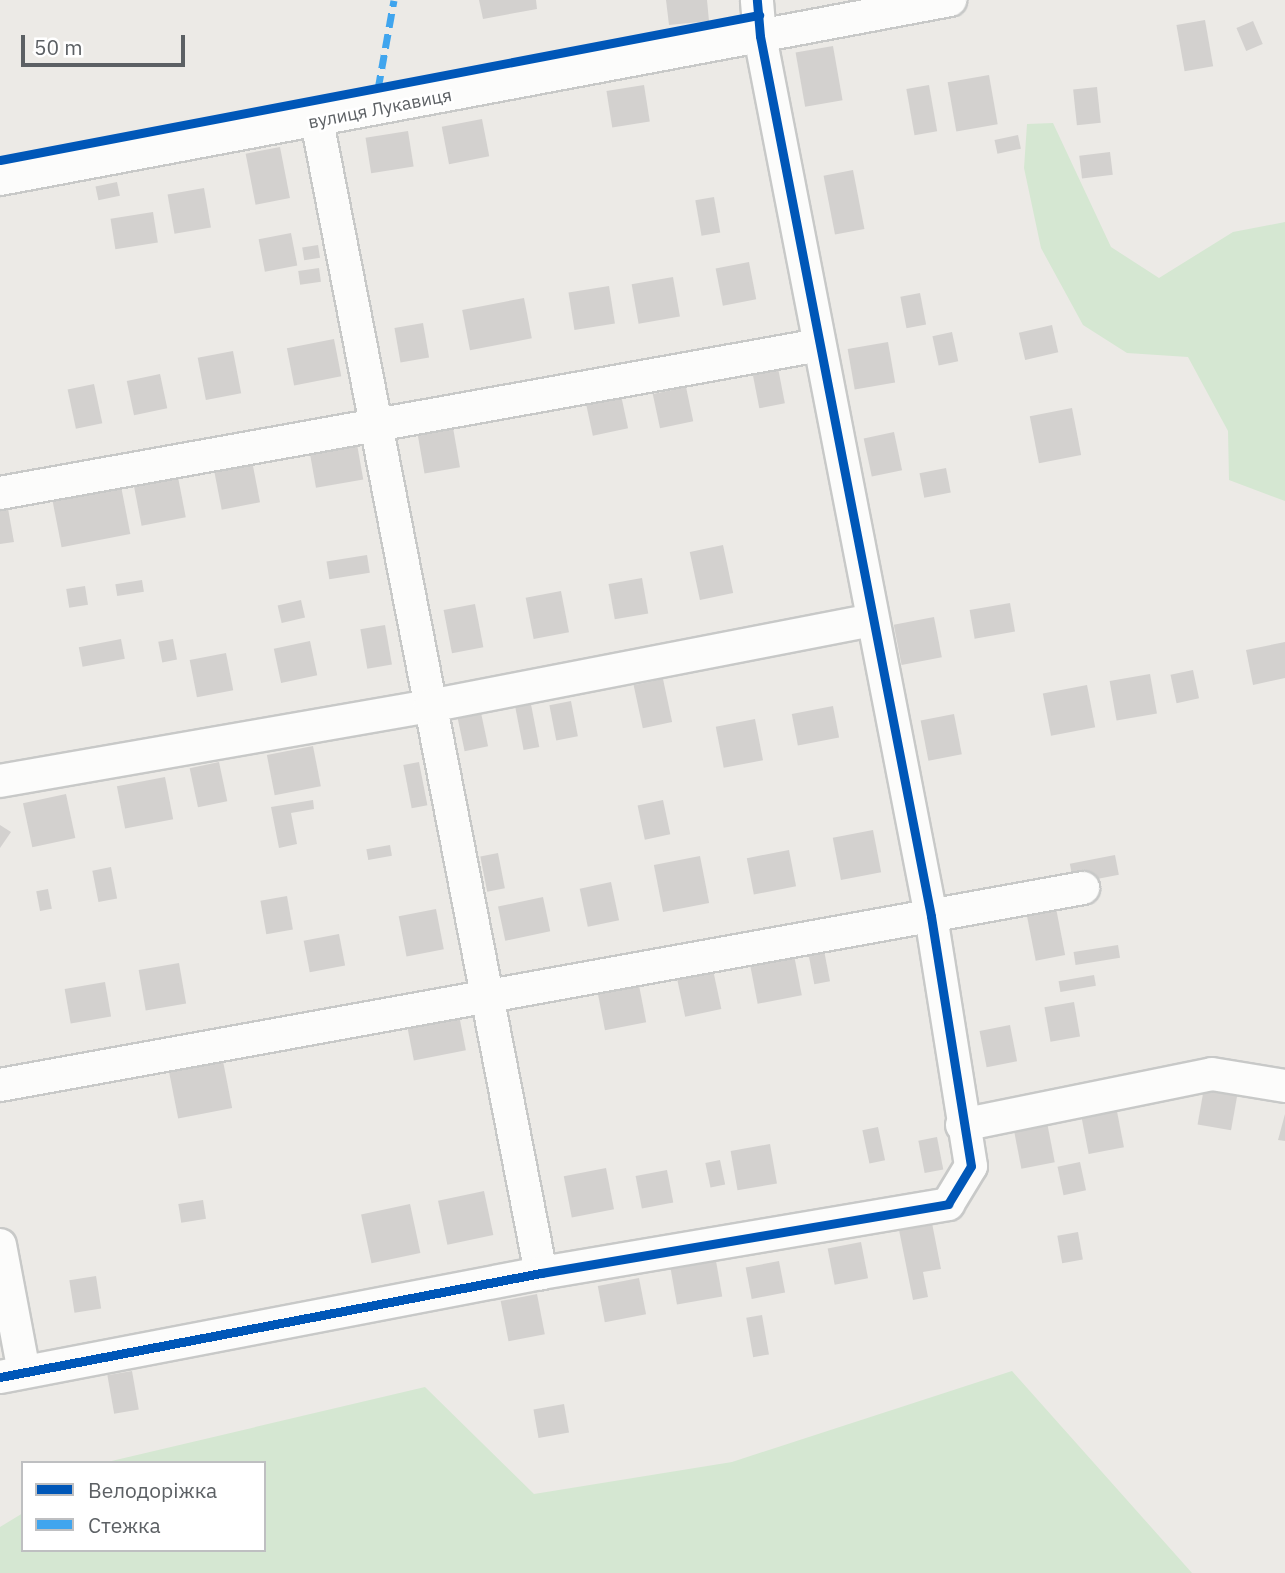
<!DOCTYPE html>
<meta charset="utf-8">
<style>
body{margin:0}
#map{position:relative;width:1285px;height:1573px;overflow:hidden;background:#eceae6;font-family:"IBM Plex Sans",sans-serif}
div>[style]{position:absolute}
.green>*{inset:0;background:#d5e7d2}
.building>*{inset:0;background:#d3d1cf;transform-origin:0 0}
.roads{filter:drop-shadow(2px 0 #c8c9c8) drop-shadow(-2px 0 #c8c9c8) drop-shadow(0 2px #c8c9c8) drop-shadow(0 -2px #c8c9c8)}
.minor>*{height:32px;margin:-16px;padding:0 16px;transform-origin:16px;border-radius:16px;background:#fcfcfb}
.quiet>*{height:7px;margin-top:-3.5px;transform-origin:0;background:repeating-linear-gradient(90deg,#40a5ee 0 14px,transparent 0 21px)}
.cycleway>*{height:9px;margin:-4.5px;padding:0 4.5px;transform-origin:4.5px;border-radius:4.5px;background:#0057b8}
span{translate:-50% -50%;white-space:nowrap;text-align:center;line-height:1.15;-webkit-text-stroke:5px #fff;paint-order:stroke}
.street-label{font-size:18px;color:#5c6064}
.legend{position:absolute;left:21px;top:1461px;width:245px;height:91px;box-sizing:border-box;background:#fff;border:2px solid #bebfc1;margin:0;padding:9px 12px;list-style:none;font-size:21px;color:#5c6064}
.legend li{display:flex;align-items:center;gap:14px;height:35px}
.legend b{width:35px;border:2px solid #bebfc1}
.scale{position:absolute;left:21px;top:35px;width:164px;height:32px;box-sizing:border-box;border:4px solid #5c6064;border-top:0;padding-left:9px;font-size:21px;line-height:24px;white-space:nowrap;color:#5c6064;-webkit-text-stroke:5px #fff;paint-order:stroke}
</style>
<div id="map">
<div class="green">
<i style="clip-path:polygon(1053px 123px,1111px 247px,1159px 278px,1233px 232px,1285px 222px,1285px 501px,1229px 480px,1228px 431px,1188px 357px,1127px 353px,1083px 325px,1041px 248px,1024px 168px,1027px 124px)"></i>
<i style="clip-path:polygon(1012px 1371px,1192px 1573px,0 1573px,0 1527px,23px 1513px,23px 1550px,264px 1550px,264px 1463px,103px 1463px,425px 1387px,534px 1494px,732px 1462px)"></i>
</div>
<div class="building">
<i style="clip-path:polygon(479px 0,536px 0,537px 9px,483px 19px)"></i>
<i style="clip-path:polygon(666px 0,707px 0,709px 21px,669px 25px)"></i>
<i style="left:1205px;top:20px;width:47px;height:29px;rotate:80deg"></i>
<i style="left:1253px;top:21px;width:25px;height:18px;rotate:67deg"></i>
<i style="left:833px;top:46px;width:55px;height:38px;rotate:80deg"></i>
<i style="left:989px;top:75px;width:50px;height:42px;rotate:80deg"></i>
<i style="left:644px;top:85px;width:37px;height:38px;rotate:81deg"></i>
<i style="left:929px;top:85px;width:47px;height:23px;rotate:80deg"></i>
<i style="left:1097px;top:87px;width:36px;height:24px;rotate:84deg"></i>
<i style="left:482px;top:119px;width:38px;height:41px;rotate:79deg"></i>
<i style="left:408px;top:131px;width:36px;height:43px;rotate:81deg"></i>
<i style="left:1018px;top:135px;width:14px;height:24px;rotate:78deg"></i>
<i style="left:280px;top:147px;width:52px;height:35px;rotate:79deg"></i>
<i style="left:1110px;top:152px;width:23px;height:31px;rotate:83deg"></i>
<i style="left:853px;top:170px;width:60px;height:30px;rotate:79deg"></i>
<i style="left:117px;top:182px;width:14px;height:22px;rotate:78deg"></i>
<i style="left:204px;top:188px;width:40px;height:37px;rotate:80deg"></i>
<i style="left:714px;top:197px;width:36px;height:19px;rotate:80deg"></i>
<i style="left:153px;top:212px;width:31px;height:43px;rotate:81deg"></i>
<i style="left:291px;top:233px;width:33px;height:33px;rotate:79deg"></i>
<i style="left:318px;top:245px;width:13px;height:16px;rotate:81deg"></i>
<i style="left:749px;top:262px;width:38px;height:34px;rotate:79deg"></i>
<i style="left:319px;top:268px;width:14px;height:21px;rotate:82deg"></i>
<i style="left:673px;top:277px;width:40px;height:42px;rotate:80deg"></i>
<i style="left:609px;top:286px;width:38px;height:41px;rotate:81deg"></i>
<i style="left:920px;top:293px;width:32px;height:20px;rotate:79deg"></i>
<i style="left:524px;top:298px;width:41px;height:63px;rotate:79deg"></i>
<i style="left:423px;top:323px;width:35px;height:29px;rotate:80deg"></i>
<i style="left:1052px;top:325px;width:28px;height:34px;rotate:77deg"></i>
<i style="left:952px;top:332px;width:30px;height:20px;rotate:78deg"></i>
<i style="left:334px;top:339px;width:38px;height:48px;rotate:79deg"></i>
<i style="left:888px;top:342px;width:41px;height:41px;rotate:80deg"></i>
<i style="left:233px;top:351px;width:43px;height:36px;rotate:79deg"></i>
<i style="left:778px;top:368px;width:36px;height:26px;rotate:79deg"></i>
<i style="left:160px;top:374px;width:35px;height:34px;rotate:78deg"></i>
<i style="left:94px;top:384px;width:40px;height:27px;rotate:78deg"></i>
<i style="left:686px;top:387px;width:35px;height:34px;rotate:78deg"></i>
<i style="left:621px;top:395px;width:34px;height:36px;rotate:78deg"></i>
<i style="left:1072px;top:408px;width:48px;height:43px;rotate:79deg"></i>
<i style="left:452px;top:422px;width:46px;height:36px;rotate:80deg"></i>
<i style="left:894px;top:432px;width:39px;height:31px;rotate:78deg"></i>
<i style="left:357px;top:444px;width:36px;height:48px;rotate:80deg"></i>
<i style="left:252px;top:461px;width:42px;height:39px;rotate:79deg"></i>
<i style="left:946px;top:468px;width:25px;height:27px;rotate:79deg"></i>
<i style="left:177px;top:472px;width:46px;height:45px;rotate:79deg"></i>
<i style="left:120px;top:481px;width:54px;height:70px;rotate:79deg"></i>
<i style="clip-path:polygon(7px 503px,14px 542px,0 544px,0 505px)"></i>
<i style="left:723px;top:545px;width:49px;height:34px;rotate:78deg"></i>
<i style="left:367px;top:555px;width:18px;height:41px;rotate:81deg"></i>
<i style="left:642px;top:578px;width:36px;height:34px;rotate:80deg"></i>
<i style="left:142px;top:580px;width:12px;height:27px;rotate:81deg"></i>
<i style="left:85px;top:586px;width:19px;height:19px;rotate:81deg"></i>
<i style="left:561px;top:591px;width:42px;height:36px;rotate:79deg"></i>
<i style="left:301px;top:600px;width:18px;height:24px;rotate:77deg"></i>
<i style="left:1010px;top:603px;width:29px;height:41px;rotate:80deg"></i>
<i style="left:475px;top:604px;width:44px;height:32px;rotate:79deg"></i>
<i style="left:934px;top:617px;width:41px;height:41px;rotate:79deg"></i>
<i style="left:385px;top:625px;width:40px;height:25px;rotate:80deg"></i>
<i style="left:121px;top:639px;width:20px;height:43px;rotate:79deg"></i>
<i style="left:173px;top:639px;width:21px;height:15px;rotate:79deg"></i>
<i style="left:310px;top:641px;width:35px;height:37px;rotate:78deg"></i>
<i style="clip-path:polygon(1285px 642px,1285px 678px,1253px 685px,1246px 650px)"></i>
<i style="left:226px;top:653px;width:38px;height:37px;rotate:79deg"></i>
<i style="left:1193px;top:670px;width:29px;height:23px;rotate:78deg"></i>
<i style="left:1150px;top:674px;width:40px;height:41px;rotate:80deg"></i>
<i style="left:663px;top:679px;width:44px;height:30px;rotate:78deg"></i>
<i style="left:1087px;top:685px;width:43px;height:45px;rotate:79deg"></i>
<i style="left:529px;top:694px;width:54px;height:16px;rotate:79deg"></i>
<i style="left:571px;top:701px;width:36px;height:22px;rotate:79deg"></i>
<i style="left:833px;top:706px;width:32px;height:42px;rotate:79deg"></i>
<i style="left:480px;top:708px;width:39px;height:24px;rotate:78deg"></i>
<i style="left:954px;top:714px;width:41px;height:34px;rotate:79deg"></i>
<i style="left:755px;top:719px;width:42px;height:40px;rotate:79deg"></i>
<i style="left:313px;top:746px;width:41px;height:47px;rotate:79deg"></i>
<i style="left:219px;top:762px;width:40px;height:30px;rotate:78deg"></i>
<i style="left:419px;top:762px;width:44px;height:16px;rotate:79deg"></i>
<i style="left:165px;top:777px;width:43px;height:49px;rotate:79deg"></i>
<i style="left:66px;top:794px;width:45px;height:44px;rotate:78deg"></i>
<i style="clip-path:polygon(313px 800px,314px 809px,291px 813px,297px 844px,279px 848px,271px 807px)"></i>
<i style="left:663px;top:800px;width:35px;height:26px;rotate:78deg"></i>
<i style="clip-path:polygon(0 825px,11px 832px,0 848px)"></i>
<i style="left:873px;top:830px;width:43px;height:41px;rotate:79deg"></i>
<i style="left:390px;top:845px;width:11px;height:24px;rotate:80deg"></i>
<i style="left:789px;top:850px;width:37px;height:43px;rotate:79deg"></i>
<i style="left:498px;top:853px;width:36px;height:18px;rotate:79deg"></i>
<i style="left:1115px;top:855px;width:20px;height:46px;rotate:79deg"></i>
<i style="left:700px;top:856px;width:48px;height:47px;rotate:79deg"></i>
<i style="left:111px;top:867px;width:32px;height:19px;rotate:79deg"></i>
<i style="left:611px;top:882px;width:39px;height:32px;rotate:78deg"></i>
<i style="left:48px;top:889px;width:20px;height:12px;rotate:79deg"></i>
<i style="left:287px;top:896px;width:34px;height:27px;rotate:80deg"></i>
<i style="left:543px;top:897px;width:35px;height:46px;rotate:78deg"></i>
<i style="left:1056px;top:908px;width:48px;height:30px;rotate:79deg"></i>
<i style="left:436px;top:909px;width:41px;height:38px;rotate:79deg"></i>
<i style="left:339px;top:934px;width:32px;height:36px;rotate:79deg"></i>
<i style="left:822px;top:940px;width:42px;height:16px;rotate:79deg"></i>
<i style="left:1118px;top:945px;width:13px;height:45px;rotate:81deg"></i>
<i style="left:794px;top:955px;width:41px;height:45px;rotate:79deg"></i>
<i style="left:179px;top:963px;width:41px;height:41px;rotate:80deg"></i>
<i style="left:712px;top:965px;width:45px;height:37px;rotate:78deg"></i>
<i style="left:1094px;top:975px;width:11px;height:36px;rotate:80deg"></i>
<i style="left:638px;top:980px;width:43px;height:42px;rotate:79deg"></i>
<i style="left:105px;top:982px;width:35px;height:41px;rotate:80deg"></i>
<i style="left:1074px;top:1002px;width:35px;height:30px;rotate:80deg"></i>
<i style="left:459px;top:1015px;width:36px;height:53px;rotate:79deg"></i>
<i style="left:1010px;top:1025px;width:37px;height:31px;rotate:79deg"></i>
<i style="left:223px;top:1061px;width:48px;height:55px;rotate:79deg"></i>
<i style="left:1204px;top:1088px;width:34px;height:37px;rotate:10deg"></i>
<i style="left:1115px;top:1101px;width:47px;height:36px;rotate:79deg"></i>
<i style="clip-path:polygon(1285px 1114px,1285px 1141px,1278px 1140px)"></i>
<i style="left:1046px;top:1117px;width:46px;height:34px;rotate:79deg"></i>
<i style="left:878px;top:1127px;width:34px;height:16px;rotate:78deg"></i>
<i style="left:937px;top:1137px;width:33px;height:19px;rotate:79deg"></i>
<i style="left:770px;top:1144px;width:40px;height:40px;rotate:80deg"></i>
<i style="left:720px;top:1160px;width:25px;height:15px;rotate:78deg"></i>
<i style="left:1080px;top:1162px;width:29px;height:23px;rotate:78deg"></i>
<i style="left:606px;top:1168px;width:42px;height:43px;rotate:79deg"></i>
<i style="left:667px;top:1170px;width:33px;height:32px;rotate:79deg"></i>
<i style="left:484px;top:1191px;width:45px;height:47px;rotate:78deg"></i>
<i style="left:203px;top:1200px;width:19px;height:25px;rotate:81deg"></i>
<i style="left:410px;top:1204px;width:50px;height:50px;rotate:78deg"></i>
<i style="clip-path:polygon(932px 1223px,941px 1269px,923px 1272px,928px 1297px,913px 1300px,899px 1230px)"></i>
<i style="left:1078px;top:1232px;width:28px;height:21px;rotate:80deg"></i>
<i style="left:861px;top:1242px;width:37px;height:34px;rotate:79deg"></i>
<i style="left:716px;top:1261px;width:36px;height:46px;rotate:80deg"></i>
<i style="left:779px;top:1261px;width:32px;height:34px;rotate:79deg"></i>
<i style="left:96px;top:1276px;width:33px;height:27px;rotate:81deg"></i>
<i style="left:639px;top:1278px;width:37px;height:42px;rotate:79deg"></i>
<i style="left:537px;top:1294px;width:41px;height:37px;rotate:79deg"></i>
<i style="left:762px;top:1315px;width:40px;height:16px;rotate:80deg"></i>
<i style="left:132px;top:1371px;width:39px;height:25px;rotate:80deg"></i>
<i style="left:564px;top:1404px;width:29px;height:31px;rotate:80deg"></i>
</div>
<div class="roads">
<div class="minor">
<i style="left:317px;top:121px;width:1174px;rotate:79deg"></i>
<i style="left:0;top:179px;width:967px;rotate:-10.67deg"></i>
<i style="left:0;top:493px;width:832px;rotate:-10.24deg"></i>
<i style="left:0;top:781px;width:436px;rotate:-9.9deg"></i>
<i style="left:430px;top:706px;width:451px;rotate:-11deg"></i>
<i style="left:0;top:1085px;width:1101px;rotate:-10.31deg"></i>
<i style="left:962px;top:1125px;width:255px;rotate:-11.5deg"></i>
<i style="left:1212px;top:1074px;width:74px;rotate:9.3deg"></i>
<i style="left:0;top:1245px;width:129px;rotate:79.3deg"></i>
<i style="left:0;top:1377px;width:551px;rotate:-10.88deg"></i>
<i style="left:541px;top:1273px;width:413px;rotate:-9.6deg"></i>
<i style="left:948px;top:1204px;width:44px;rotate:-58.8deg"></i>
<i style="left:971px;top:1166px;width:253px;rotate:-99.1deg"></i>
<i style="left:931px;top:916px;width:896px;rotate:-101deg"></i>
<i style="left:760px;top:36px;width:36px;rotate:-95deg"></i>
</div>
</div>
<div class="quiet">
<i style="left:378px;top:89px;width:90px;rotate:-79.8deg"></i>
</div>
<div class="cycleway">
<i style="left:0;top:160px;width:773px;rotate:-10.82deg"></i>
<i style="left:0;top:1377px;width:551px;rotate:-10.88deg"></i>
<i style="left:541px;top:1273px;width:413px;rotate:-9.6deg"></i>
<i style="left:948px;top:1204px;width:44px;rotate:-58.8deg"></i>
<i style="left:971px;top:1166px;width:253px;rotate:-99.1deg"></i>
<i style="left:931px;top:916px;width:896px;rotate:-101deg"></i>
<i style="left:760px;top:36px;width:36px;rotate:-95deg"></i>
</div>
<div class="street-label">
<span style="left:380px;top:109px;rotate:-11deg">вулиця Лукавиця</span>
</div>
<ul class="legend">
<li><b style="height:9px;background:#0057b8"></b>Велодоріжка</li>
<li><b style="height:9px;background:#40a5ee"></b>Стежка</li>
</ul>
<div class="scale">50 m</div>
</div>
